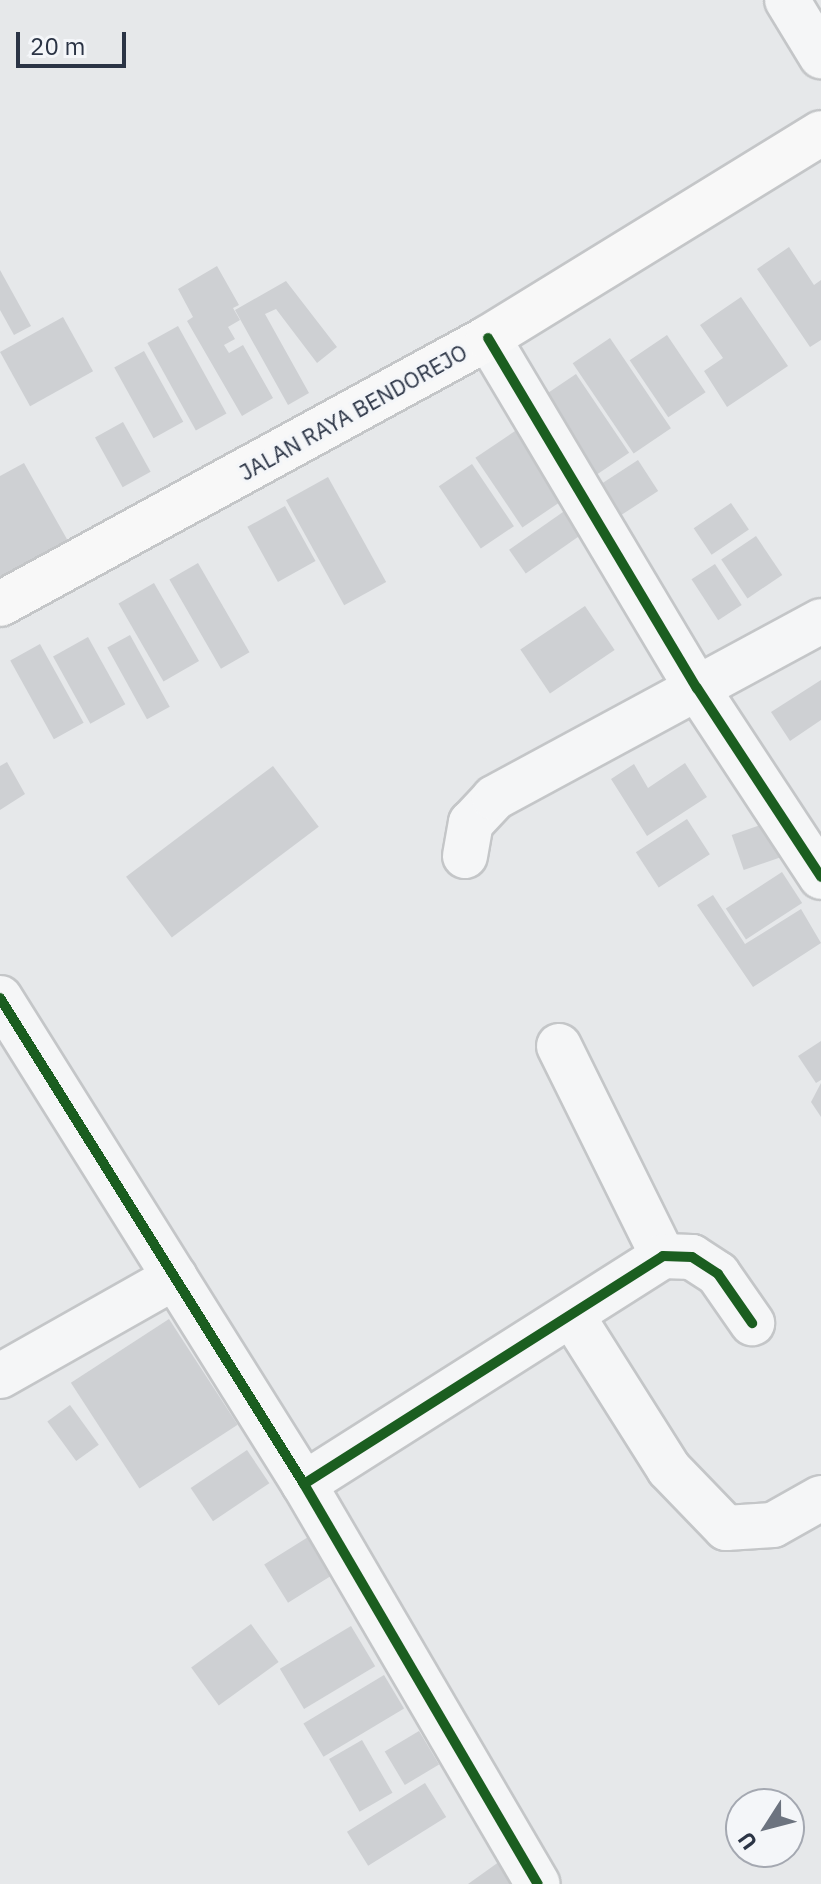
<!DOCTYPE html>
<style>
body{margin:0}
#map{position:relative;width:821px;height:1884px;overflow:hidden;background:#e6e8ea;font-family:"IBM Plex Sans",sans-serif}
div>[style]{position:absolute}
.building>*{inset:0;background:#ced0d3;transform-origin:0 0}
.roads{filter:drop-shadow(2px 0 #c4c6c8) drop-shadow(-2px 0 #c4c6c8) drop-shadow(0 2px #c4c6c8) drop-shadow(0 -2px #c4c6c8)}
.minor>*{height:44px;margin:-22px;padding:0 22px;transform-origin:22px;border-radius:22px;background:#f5f6f7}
.major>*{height:44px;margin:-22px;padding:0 22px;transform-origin:22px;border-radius:22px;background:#f8f8f8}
.cycleway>*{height:10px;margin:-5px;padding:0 5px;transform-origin:5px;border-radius:5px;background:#1b5e20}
span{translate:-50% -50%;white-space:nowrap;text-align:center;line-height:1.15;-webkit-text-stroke:6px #f4f6f9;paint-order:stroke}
.street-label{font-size:22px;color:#2b3445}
.north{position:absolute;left:725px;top:1788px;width:80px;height:80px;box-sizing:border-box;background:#f4f6f9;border:2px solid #a4a8b1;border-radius:50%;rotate:234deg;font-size:22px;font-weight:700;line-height:32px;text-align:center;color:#2b3445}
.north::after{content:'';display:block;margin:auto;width:28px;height:36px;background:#6c737f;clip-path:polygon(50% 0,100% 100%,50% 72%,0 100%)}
.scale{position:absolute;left:16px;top:32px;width:110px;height:36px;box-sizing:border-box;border:4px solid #2b3445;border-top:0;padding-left:10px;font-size:24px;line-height:28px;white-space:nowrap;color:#2b3445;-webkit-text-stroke:6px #f4f6f9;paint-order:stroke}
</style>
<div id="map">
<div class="building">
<i style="clip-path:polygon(789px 247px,814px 285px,821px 280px,821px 340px,810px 347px,757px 269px)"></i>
<i style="clip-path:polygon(217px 266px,239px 305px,233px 308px,240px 320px,228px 327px,235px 339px,224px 345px,229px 353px,243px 345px,273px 398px,242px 416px,187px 321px,193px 317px,178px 289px)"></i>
<i style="clip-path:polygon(0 270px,31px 326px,14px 335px,0 310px)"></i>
<i style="clip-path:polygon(286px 281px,337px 347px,317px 363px,276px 309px,265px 314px,309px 393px,288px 405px,235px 310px)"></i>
<i style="clip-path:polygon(741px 297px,788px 366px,727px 407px,704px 371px,723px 358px,700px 325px)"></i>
<i style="left:63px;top:317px;width:62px;height:72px;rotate:61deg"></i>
<i style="left:178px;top:326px;width:100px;height:35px;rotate:61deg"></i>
<i style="left:667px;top:335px;width:69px;height:45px;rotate:56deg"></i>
<i style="left:610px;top:338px;width:109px;height:45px;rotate:56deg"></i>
<i style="left:144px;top:351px;width:81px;height:34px;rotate:61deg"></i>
<i style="left:576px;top:374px;width:95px;height:42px;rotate:56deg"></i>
<i style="left:123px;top:422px;width:57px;height:32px;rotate:61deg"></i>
<i style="left:521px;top:427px;width:84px;height:55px;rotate:56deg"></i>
<i style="left:638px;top:460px;width:37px;height:60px;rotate:57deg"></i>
<i style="clip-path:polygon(24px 463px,68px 541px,0 579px,0 476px)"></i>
<i style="left:472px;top:464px;width:75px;height:40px;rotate:56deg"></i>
<i style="left:328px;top:477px;width:120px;height:48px;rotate:61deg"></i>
<i style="left:731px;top:503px;width:32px;height:45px;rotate:56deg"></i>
<i style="left:573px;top:505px;width:29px;height:78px;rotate:55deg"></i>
<i style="left:285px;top:506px;width:63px;height:43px;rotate:61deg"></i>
<i style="left:756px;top:536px;width:47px;height:42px;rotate:56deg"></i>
<i style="left:198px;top:563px;width:103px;height:33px;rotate:60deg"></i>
<i style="left:715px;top:564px;width:49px;height:28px;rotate:57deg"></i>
<i style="left:154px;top:583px;width:90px;height:41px;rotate:60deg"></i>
<i style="left:585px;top:606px;width:53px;height:78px;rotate:56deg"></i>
<i style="left:130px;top:635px;width:82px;height:26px;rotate:61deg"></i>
<i style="left:88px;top:637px;width:77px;height:40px;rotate:61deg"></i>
<i style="left:40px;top:644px;width:90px;height:34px;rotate:61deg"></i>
<i style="clip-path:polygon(821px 680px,821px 720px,790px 741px,771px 712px)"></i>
<i style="clip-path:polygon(7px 762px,25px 794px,0 810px,0 766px)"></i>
<i style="clip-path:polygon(685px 763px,707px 797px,647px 836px,611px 779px,634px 764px,648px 788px)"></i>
<i style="left:273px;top:766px;width:76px;height:184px;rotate:53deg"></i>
<i style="left:687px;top:819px;width:42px;height:61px;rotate:57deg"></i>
<i style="left:778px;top:819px;width:37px;height:49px;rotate:71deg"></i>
<i style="left:782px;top:872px;width:37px;height:67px;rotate:57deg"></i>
<i style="clip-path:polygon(713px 895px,745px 944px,801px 909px,821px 943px,753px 987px,697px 905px)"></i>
<i style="clip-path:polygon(821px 1041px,821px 1080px,816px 1083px,798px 1056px)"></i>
<i style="clip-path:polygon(821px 1083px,821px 1117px,811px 1102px)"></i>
<i style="left:169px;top:1319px;width:126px;height:117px;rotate:57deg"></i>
<i style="left:70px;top:1405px;width:49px;height:28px;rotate:54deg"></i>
<i style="left:247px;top:1450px;width:40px;height:68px;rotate:56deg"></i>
<i style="left:321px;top:1529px;width:45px;height:67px;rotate:58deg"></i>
<i style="left:251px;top:1624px;width:47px;height:74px;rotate:54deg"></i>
<i style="left:351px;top:1626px;width:47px;height:83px;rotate:59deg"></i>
<i style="left:384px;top:1675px;width:39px;height:94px;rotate:59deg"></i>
<i style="left:419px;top:1731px;width:39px;height:40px;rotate:59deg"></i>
<i style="left:362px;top:1740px;width:61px;height:38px;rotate:60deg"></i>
<i style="left:425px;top:1783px;width:40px;height:92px;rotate:58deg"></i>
<i style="clip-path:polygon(503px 1859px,521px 1884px,468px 1884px)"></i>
</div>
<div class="roads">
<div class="minor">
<i style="left:787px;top:0;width:66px;rotate:58.7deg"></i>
<i style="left:488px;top:338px;width:408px;rotate:59.2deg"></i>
<i style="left:697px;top:688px;width:226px;rotate:56.7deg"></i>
<i style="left:465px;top:856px;width:34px;rotate:-80deg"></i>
<i style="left:471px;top:823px;width:34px;rotate:-47deg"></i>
<i style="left:494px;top:798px;width:372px;rotate:-28.4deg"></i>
<i style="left:0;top:998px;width:573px;rotate:57.97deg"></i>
<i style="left:304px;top:1484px;width:463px;rotate:59.7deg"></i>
<i style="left:559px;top:1046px;width:234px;rotate:63.7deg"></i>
<i style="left:573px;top:1317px;width:180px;rotate:57.7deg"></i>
<i style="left:669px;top:1469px;width:82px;rotate:46deg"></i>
<i style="left:726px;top:1528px;width:47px;rotate:-3.7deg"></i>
<i style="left:773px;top:1525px;width:55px;rotate:-29.4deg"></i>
<i style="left:0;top:1376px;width:201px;rotate:-29.5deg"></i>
<i style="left:304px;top:1484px;width:425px;rotate:-32.4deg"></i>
<i style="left:663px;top:1256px;width:29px;rotate:2deg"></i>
<i style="left:692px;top:1257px;width:31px;rotate:33deg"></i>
<i style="left:718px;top:1274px;width:60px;rotate:55.2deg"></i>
</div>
<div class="major">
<i style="left:0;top:604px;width:556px;rotate:-28.59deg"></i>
<i style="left:488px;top:338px;width:391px;rotate:-31.6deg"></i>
</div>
</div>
<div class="cycleway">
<i style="left:488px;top:338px;width:408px;rotate:59.2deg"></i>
<i style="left:697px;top:688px;width:226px;rotate:56.7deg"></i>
<i style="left:0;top:998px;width:573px;rotate:57.97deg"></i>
<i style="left:304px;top:1484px;width:463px;rotate:59.7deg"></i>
<i style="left:304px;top:1484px;width:425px;rotate:-32.4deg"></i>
<i style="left:663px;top:1256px;width:29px;rotate:2deg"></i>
<i style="left:692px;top:1257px;width:31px;rotate:33deg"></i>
<i style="left:718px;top:1274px;width:60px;rotate:55.2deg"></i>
</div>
<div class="street-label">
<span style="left:353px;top:412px;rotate:-29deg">JALAN RAYA BENDOREJO</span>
</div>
<div class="north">U</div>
<div class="scale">20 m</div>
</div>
